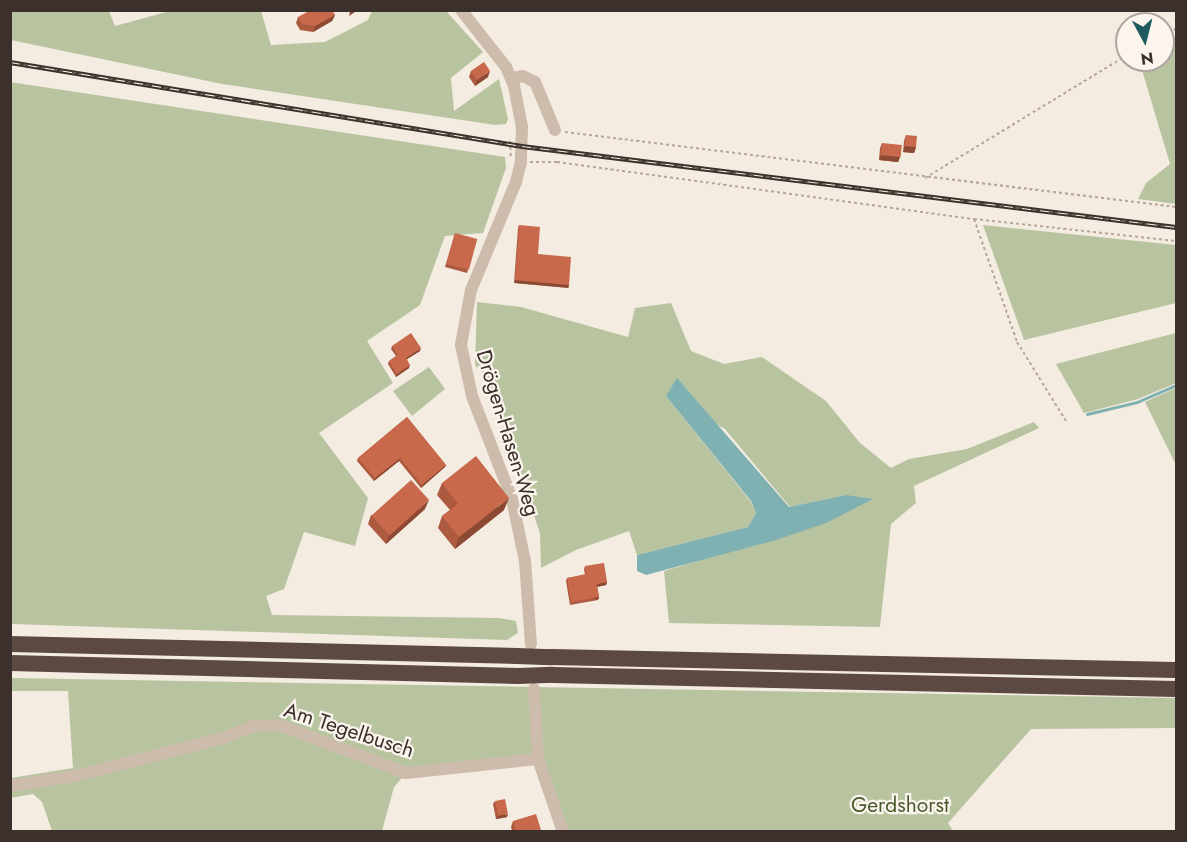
<!DOCTYPE html>
<meta charset="utf-8">
<style>
body{margin:0}
#map{position:relative;width:1187px;height:842px;overflow:hidden;background:#f4ebe1;font-family:Jost,sans-serif}
div>[style]{position:absolute}
.green>*{inset:0;background:#b8c4a0}
.water>*{inset:0;background:#7fb0b2}
.stream>*{height:3px;margin:-1.5px;padding:0 1.5px;transform-origin:1.5px;border-radius:1.5px;background:#7fb0b2}
.path>*{height:2px;margin-top:-1px;transform-origin:0;background:repeating-linear-gradient(90deg,#b9a596 0 3px,transparent 0 6px)}
.minor>*{height:12px;margin:-6px;padding:0 6px;transform-origin:6px;border-radius:6px;background:#cdbbac}
.highway>*{height:16px;margin:-8px;padding:0 8px;transform-origin:8px;border-radius:8px;background:#5c4a42}
.rail>*{height:5px;margin-top:-2.5px;transform-origin:0;background:repeating-linear-gradient(90deg,#fbf5ee 0 9px,#3b302b 0 18px);box-sizing:border-box;border-block:2px solid #3b302b}
.highway-bridge>*{height:16px;margin:-8px;padding:0 8px;transform-origin:8px;border-radius:8px;background:#5c4a42}
.wall>*{inset:0;background:#ac5a40}
.shaded-wall>*{inset:0;background:#8c4a34;transform-origin:0 0}
.building>*{inset:0;background:#c8694b;transform-origin:0 0}
span{translate:-50% -50%;white-space:nowrap;text-align:center;line-height:1.15;-webkit-text-stroke:4.5px #fbf5ee;paint-order:stroke}
.street-label{font-size:21px;color:#3b302b}
.park-label{font-size:21px;color:#4a5a2e}
.frame{position:absolute;inset:0;border:12px solid #3b302b;pointer-events:none}
.north{position:absolute;left:1115px;top:12px;width:60px;height:60px;box-sizing:border-box;background:#fbf5ee;border:2px solid #aea6a0;border-radius:50%;rotate:173deg;font-size:16px;font-weight:700;line-height:24px;text-align:center;color:#3b302b}
.north::after{content:'';display:block;margin:auto;width:21px;height:27px;background:#1f5a5e;clip-path:polygon(50% 0,100% 100%,50% 72%,0 100%)}
</style>
<div id="map">
<div class="green">
<i style="clip-path:polygon(10px 11px,109px 11px,115px 26px,170px 11px,261px 11px,271px 45px,325px 42px,368px 20px,372px 11px,446px 11px,483px 52px,451px 78px,454px 111px,499px 79px,508px 119px,506px 124px,495px 125px,222px 84px,11px 40px)"></i>
<i style="clip-path:polygon(1176px 37px,1176px 204px,1138px 199px,1146px 183px,1170px 164px,1139px 60px,1163px 60px,1163px 43px)"></i>
<i style="clip-path:polygon(10px 82px,505px 157px,506px 168px,483px 233px,445px 236px,420px 305px,367px 341px,393px 383px,319px 433px,368px 498px,355px 546px,304px 532px,284px 589px,266px 596px,272px 615px,499px 618px,516px 621px,518px 633px,507px 640px,11px 624px)"></i>
<i style="clip-path:polygon(983px 225px,1176px 245px,1176px 303px,1024px 340px)"></i>
<i style="clip-path:polygon(477px 302px,521px 307px,628px 337px,635px 308px,671px 303px,691px 351px,724px 364px,762px 357px,826px 401px,860px 443px,891px 468px,909px 459px,967px 449px,1034px 422px,1039px 428px,914px 486px,916px 503px,891px 524px,880px 627px,669px 623px,664px 571px,825px 523px,840px 515px,846px 495px,790px 507px,725px 429px,666px 396px,751px 502px,756px 513px,748px 527px,637px 555px,629px 531px,576px 550px,541px 568px,540px 533px,487px 378px,475px 365px)"></i>
<i style="clip-path:polygon(1176px 333px,1176px 383px,1138px 399px,1084px 413px,1056px 364px)"></i>
<i style="clip-path:polygon(429px 367px,445px 389px,412px 416px,393px 391px)"></i>
<i style="clip-path:polygon(1176px 388px,1176px 465px,1145px 402px)"></i>
<i style="clip-path:polygon(11px 678px,1176px 698px,1176px 728px,1031px 729px,948px 823px,953px 831px,563px 831px,539px 759px,406px 773px,394px 787px,382px 831px,52px 831px,42px 802px,33px 794px,11px 798px,11px 778px,73px 768px,68px 691px,11px 691px)"></i>
</div>
<div class="water">
<i style="clip-path:polygon(677px 378px,789px 507px,846px 495px,873px 499px,826px 523px,776px 540px,646px 575px,637px 571px,637px 555px,748px 527px,756px 513px,751px 501px,666px 396px)"></i>
</div>
<div class="stream">
<i style="left:10px;top:171px;width:1px;rotate:90deg"></i>
<i style="left:1087px;top:414px;width:51px;rotate:-13.5deg"></i>
<i style="left:1137px;top:402px;width:43px;rotate:-23.6deg"></i>
</div>
<div class="path">
<i style="left:1163px;top:36px;width:15px;rotate:-28deg"></i>
<i style="left:565px;top:132px;width:616px;rotate:7deg"></i>
<i style="left:510px;top:141px;width:17px;rotate:87deg"></i>
<i style="left:530px;top:162px;width:27px"></i>
<i style="left:557px;top:162px;width:421px;rotate:7.8deg"></i>
<i style="left:974px;top:219px;width:203px;rotate:6.2deg"></i>
<i style="left:925px;top:178px;width:237px;rotate:-31.3deg"></i>
<i style="left:974px;top:219px;width:130px;rotate:70.7deg"></i>
<i style="left:1017px;top:342px;width:93px;rotate:58.2deg"></i>
</div>
<div class="minor">
<i style="left:461px;top:10px;width:73px;rotate:51.7deg"></i>
<i style="left:506px;top:67px;width:21px;rotate:67deg"></i>
<i style="left:514px;top:86px;width:42px;rotate:79deg"></i>
<i style="left:522px;top:127px;width:35px;rotate:92deg"></i>
<i style="left:521px;top:162px;width:21px;rotate:104deg"></i>
<i style="left:516px;top:182px;width:117px;rotate:112.6deg"></i>
<i style="left:471px;top:290px;width:56px;rotate:100.3deg"></i>
<i style="left:461px;top:345px;width:52px;rotate:77.8deg"></i>
<i style="left:472px;top:396px;width:110px;rotate:68.8deg"></i>
<i style="left:512px;top:499px;width:63px;rotate:78.2deg"></i>
<i style="left:525px;top:561px;width:83px;rotate:85.9deg"></i>
<i style="left:511px;top:78px;width:12px;rotate:-9deg"></i>
<i style="left:523px;top:76px;width:13px;rotate:27deg"></i>
<i style="left:535px;top:82px;width:52px;rotate:67.4deg"></i>
<i style="left:534px;top:689px;width:70px;rotate:86.7deg"></i>
<i style="left:538px;top:759px;width:77px;rotate:71.1deg"></i>
<i style="left:10px;top:786px;width:66px;rotate:-8.7deg"></i>
<i style="left:75px;top:776px;width:153px;rotate:-14.4deg"></i>
<i style="left:223px;top:738px;width:33px;rotate:-21deg"></i>
<i style="left:254px;top:726px;width:25px;rotate:-2deg"></i>
<i style="left:279px;top:725px;width:136px;rotate:20.7deg"></i>
<i style="left:406px;top:773px;width:133px;rotate:-6.1deg"></i>
</div>
<div class="highway">
<i style="left:10px;top:644px;width:507px;rotate:1.36deg"></i>
<i style="left:551px;top:657px;width:625px;rotate:1.19deg"></i>
<i style="left:10px;top:663px;width:508px;rotate:1.47deg"></i>
<i style="left:553px;top:675px;width:623px;rotate:1.29deg"></i>
</div>
<div class="rail">
<i style="left:10px;top:62px;width:519px;rotate:9.32deg"></i>
<i style="left:522px;top:146px;width:659px;rotate:7.06deg"></i>
</div>
<div class="highway-bridge">
<i style="left:517px;top:656px;width:34px;rotate:2deg"></i>
<i style="left:518px;top:676px;width:35px;rotate:-2deg"></i>
</div>
<div class="wall">
<i style="clip-path:polygon(335px 15px,332px 21px,313px 32px,300px 30px,296px 23px,298px 17px)"></i>
<i style="clip-path:polygon(471px 71px,488px 77px,475px 86px,469px 77px)"></i>
<i style="clip-path:polygon(906px 135px,916px 147px,914px 153px,903px 152px,904px 141px)"></i>
<i style="clip-path:polygon(882px 143px,900px 157px,898px 162px,879px 160px,880px 148px)"></i>
<i style="clip-path:polygon(519px 225px,538px 254px,569px 285px,568px 288px,514px 283px,518px 228px)"></i>
<i style="clip-path:polygon(455px 233px,468px 270px,467px 273px,445px 267px)"></i>
<i style="clip-path:polygon(392px 346px,420px 351px,407px 359px,409px 368px,396px 377px,388px 364px,389px 361px,396px 356px,391px 349px)"></i>
<i style="clip-path:polygon(407px 417px,446px 465px,445px 467px,421px 488px,399px 461px,374px 481px,357px 461px,358px 458px)"></i>
<i style="clip-path:polygon(442px 483px,504px 510px,455px 549px,438px 528px,442px 516px,450px 510px,437px 495px)"></i>
<i style="clip-path:polygon(425px 509px,386px 544px,368px 524px,371px 515px)"></i>
<i style="clip-path:polygon(585px 566px,607px 582px,606px 585px,597px 587px,599px 597px,598px 600px,570px 605px,566px 581px,567px 578px,585px 575px,584px 569px)"></i>
<i style="clip-path:polygon(495px 801px,507px 817px,496px 819px,493px 804px)"></i>
<i style="clip-path:polygon(513px 821px,540px 831px,512px 831px,511px 827px)"></i>
</div>
<div class="shaded-wall">
<i style="clip-path:polygon(353px 10px,358px 10px,349px 16px,350px 12px)"></i>
<i style="clip-path:polygon(335px 15px,332px 21px,313px 32px,315px 26px)"></i>
<i style="clip-path:polygon(490px 71px,488px 77px,475px 86px,477px 80px)"></i>
<i style="clip-path:polygon(905px 146px,916px 147px,914px 153px,903px 152px)"></i>
<i style="clip-path:polygon(881px 155px,900px 157px,898px 162px,879px 160px)"></i>
<i style="left:515px;top:280px;width:54px;height:3px;rotate:5deg"></i>
<i style="clip-path:polygon(421px 348px,420px 351px,404px 361px,406px 358px)"></i>
<i style="clip-path:polygon(410px 365px,409px 368px,396px 377px,397px 374px)"></i>
<i style="clip-path:polygon(400px 458px,399px 461px,374px 481px,375px 478px)"></i>
<i style="clip-path:polygon(446px 465px,445px 467px,421px 488px,422px 485px)"></i>
<i style="clip-path:polygon(509px 498px,504px 510px,455px 549px,459px 537px)"></i>
<i style="clip-path:polygon(429px 500px,425px 509px,386px 544px,389px 535px)"></i>
<i style="clip-path:polygon(607px 582px,606px 585px,596px 587px,597px 584px)"></i>
<i style="left:599px;top:597px;width:3px;height:28px;rotate:108deg"></i>
<i style="clip-path:polygon(508px 814px,507px 817px,496px 819px,498px 816px)"></i>
</div>
<div class="building">
<i style="clip-path:polygon(311px 10px,332px 10px,335px 15px,315px 26px,302px 24px,298px 17px)"></i>
<i style="left:484px;top:62px;width:11px;height:16px;rotate:56deg"></i>
<i style="left:906px;top:135px;width:11px;height:11px;rotate:5deg"></i>
<i style="left:882px;top:143px;width:20px;height:12px;rotate:6deg"></i>
<i style="clip-path:polygon(519px 225px,540px 227px,538px 254px,571px 257px,569px 285px,515px 280px)"></i>
<i style="left:455px;top:233px;width:23px;height:32px;rotate:15deg"></i>
<i style="clip-path:polygon(411px 333px,421px 348px,406px 358px,410px 365px,397px 374px,389px 361px,398px 355px,392px 346px)"></i>
<i style="clip-path:polygon(407px 417px,446px 465px,422px 485px,400px 458px,375px 478px,358px 458px)"></i>
<i style="clip-path:polygon(476px 456px,509px 498px,459px 537px,442px 516px,458px 504px,442px 483px)"></i>
<i style="left:411px;top:480px;width:27px;height:53px;rotate:48deg"></i>
<i style="clip-path:polygon(604px 563px,607px 582px,597px 584px,599px 597px,571px 602px,567px 578px,586px 574px,585px 566px)"></i>
<i style="left:505px;top:799px;width:15px;height:10px;rotate:79deg"></i>
<i style="clip-path:polygon(536px 814px,541px 830px,536px 831px,516px 831px,513px 821px)"></i>
</div>
<div class="street-label">
<span style="left:508px;top:433px;rotate:73deg">Drögen-Hasen-Weg</span>
<span style="left:349px;top:730px;rotate:18deg">Am Tegelbusch</span>
</div>
<div class="park-label">
<span style="left:900px;top:805px">Gerdshorst</span>
</div>
<div class="frame"></div>
<div class="north">N</div>
</div>
